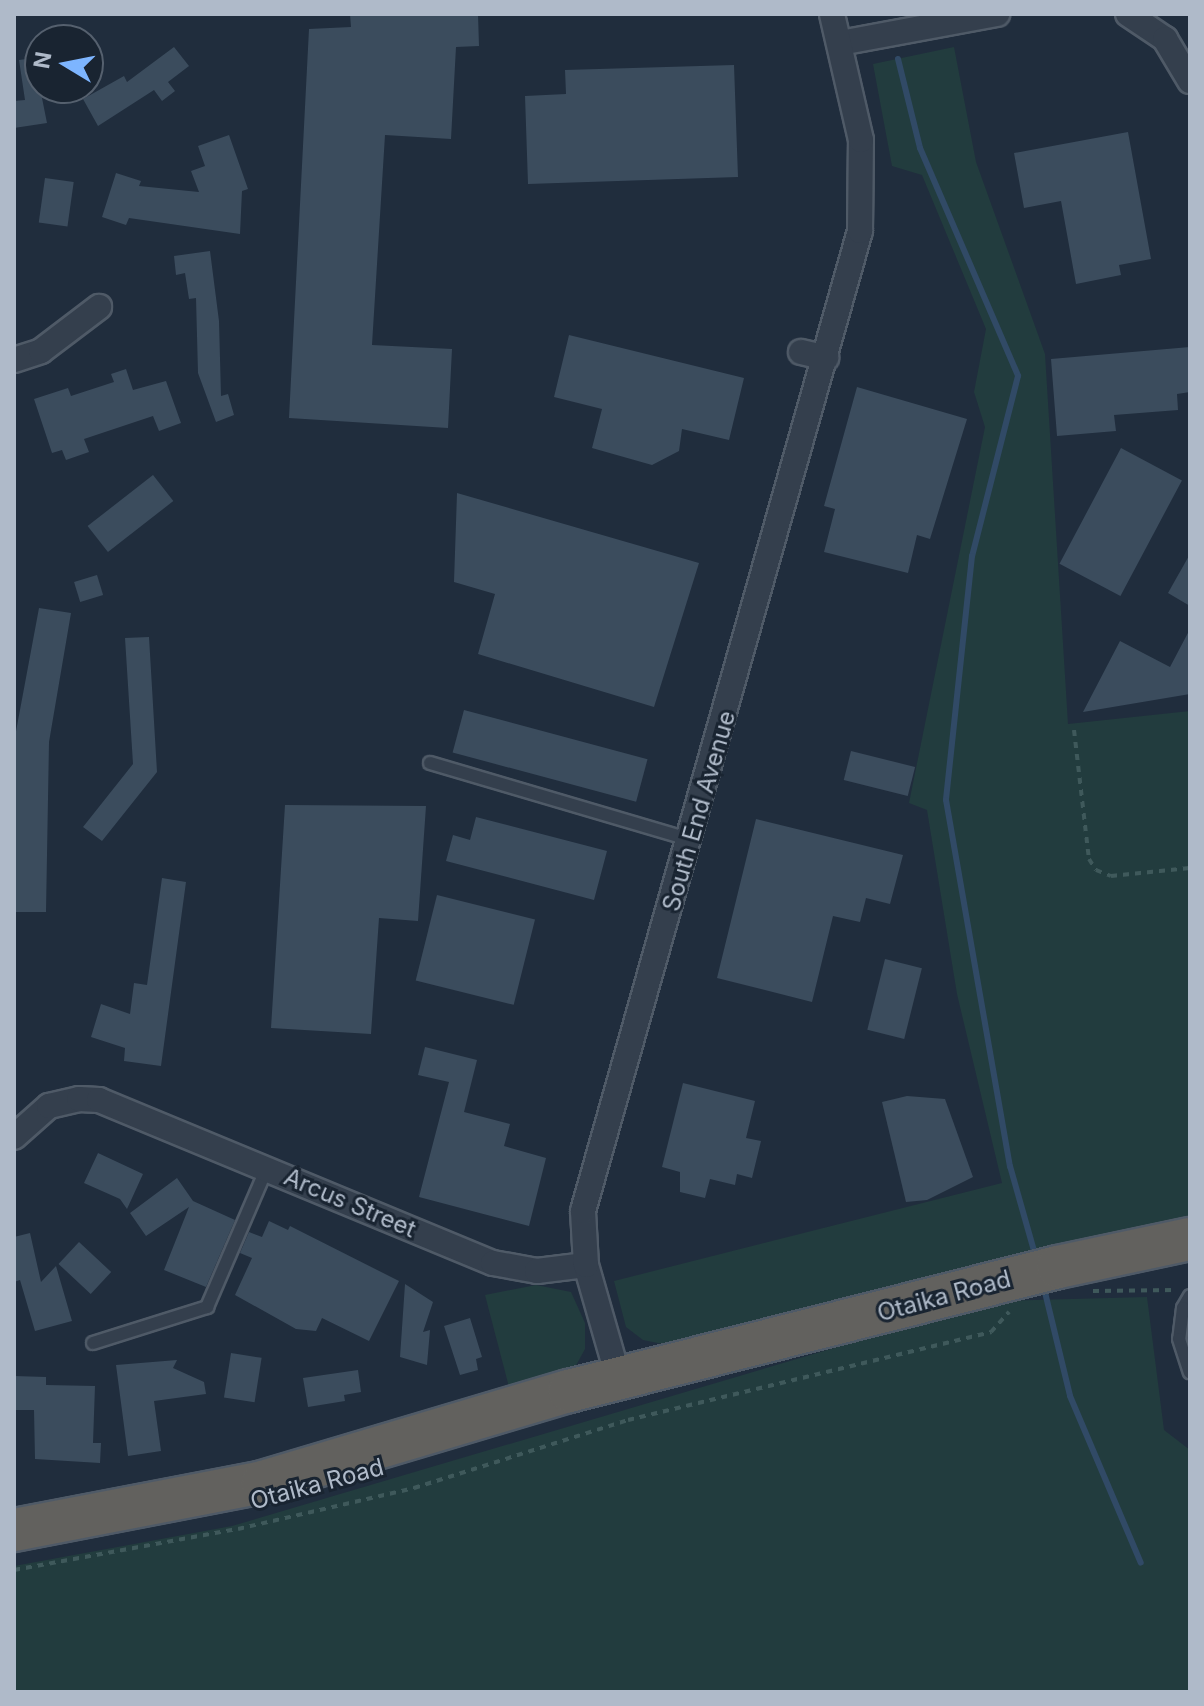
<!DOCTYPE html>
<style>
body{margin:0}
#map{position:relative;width:1204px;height:1706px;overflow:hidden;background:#202d3d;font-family:Inter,sans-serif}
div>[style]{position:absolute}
.green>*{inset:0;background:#223c3e}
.stream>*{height:6px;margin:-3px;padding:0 3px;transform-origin:3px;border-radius:3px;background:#314a66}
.building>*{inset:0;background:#3b4c5d;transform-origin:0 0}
.path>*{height:4px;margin-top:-2px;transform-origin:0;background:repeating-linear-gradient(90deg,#3f595b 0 6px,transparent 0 12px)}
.roads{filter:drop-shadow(2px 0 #4f5a67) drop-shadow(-2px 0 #4f5a67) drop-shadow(0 2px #4f5a67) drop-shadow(0 -2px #4f5a67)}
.service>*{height:12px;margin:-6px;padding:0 6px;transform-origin:6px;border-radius:6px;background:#343f4d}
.minor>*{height:24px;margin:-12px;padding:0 12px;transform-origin:12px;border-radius:12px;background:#343f4d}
.trunk>*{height:42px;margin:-21px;padding:0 21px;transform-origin:21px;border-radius:21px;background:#62615e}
span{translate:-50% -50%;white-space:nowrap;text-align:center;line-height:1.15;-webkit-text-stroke:6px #192431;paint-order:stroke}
.street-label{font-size:24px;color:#afbac9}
.frame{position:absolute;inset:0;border:16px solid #afbac9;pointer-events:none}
.north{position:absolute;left:24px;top:24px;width:80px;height:80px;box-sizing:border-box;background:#192431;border:2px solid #55606e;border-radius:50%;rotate:280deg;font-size:22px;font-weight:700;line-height:32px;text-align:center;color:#afbac9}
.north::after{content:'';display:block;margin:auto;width:28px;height:36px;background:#7db5ff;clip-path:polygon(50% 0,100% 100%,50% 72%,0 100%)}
</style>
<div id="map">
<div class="green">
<i style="clip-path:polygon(954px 47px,976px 162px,1045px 354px,1068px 724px,1190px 711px,1190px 1220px,668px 1345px,643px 1340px,626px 1327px,614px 1281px,1002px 1183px,957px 994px,927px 810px,909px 803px,985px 427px,974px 392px,986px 329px,922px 175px,892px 166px,873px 64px)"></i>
<i style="clip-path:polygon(536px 1285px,571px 1292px,585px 1323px,585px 1349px,573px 1371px,509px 1387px,485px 1295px)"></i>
<i style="clip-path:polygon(1147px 1297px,1164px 1430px,1190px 1450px,1190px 1692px,14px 1692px,14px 1566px,232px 1526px,993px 1301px)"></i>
</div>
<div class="stream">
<i style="left:898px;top:59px;width:92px;rotate:76.1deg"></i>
<i style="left:920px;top:148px;width:248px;rotate:66.7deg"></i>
<i style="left:1018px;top:376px;width:186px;rotate:104.3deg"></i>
<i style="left:972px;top:556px;width:245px;rotate:96.1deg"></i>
<i style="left:946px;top:800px;width:372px;rotate:80.1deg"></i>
<i style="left:1010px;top:1166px;width:96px;rotate:74.2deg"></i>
<i style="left:1043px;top:1284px;width:115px;rotate:76.4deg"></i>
<i style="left:1070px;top:1396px;width:181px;rotate:67deg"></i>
</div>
<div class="building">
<i style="clip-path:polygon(350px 14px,478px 14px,479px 46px,456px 47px,451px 139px,385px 135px,372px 345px,452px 349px,448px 428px,289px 418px,309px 29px,351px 27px)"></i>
<i style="clip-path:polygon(174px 47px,189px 66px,168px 82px,175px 91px,162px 101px,154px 90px,98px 126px,83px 99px,124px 76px,127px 82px)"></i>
<i style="clip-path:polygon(34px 58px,47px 123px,14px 128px,14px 101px,25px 100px,19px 60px)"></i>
<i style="clip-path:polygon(734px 65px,738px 177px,528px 184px,525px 96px,566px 94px,565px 70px)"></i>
<i style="clip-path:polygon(1128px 132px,1151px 259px,1119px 265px,1121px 275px,1076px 284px,1061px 201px,1024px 208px,1014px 153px)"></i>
<i style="clip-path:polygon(229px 135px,248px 189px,242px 191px,240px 234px,129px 218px,126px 225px,102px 217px,116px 173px,141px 181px,139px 186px,199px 192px,191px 171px,205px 166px,198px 146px)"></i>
<i style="left:45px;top:178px;width:29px;height:45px;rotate:8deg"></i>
<i style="clip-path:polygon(210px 251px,219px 321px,221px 396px,228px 394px,234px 415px,216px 422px,198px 373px,196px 298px,189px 299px,185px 273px,176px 275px,174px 256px)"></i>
<i style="clip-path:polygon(569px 335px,744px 378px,729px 440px,682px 429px,679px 451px,652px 465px,592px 448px,602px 409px,554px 397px)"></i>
<i style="clip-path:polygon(1190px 347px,1190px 392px,1177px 394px,1178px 410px,1114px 415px,1116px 431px,1057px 436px,1051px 359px)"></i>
<i style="clip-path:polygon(126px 369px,133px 390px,166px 381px,181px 423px,159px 431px,153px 416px,84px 439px,89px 452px,66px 460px,62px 450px,52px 453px,34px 399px,68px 388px,71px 396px,114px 382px,111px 374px)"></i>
<i style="clip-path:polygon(857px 387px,967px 419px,930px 539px,917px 535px,908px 573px,824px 552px,835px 509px,824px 506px)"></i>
<i style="left:1121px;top:448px;width:69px;height:131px;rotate:28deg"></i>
<i style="left:153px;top:475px;width:33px;height:83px;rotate:52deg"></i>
<i style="clip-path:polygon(457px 493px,699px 563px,654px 707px,478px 654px,495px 594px,454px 582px)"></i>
<i style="clip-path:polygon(1190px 554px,1190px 606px,1168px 593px)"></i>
<i style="left:97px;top:575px;width:21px;height:24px;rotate:73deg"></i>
<i style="clip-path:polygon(39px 608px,71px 613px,49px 742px,46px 912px,14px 912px,14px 742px)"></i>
<i style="clip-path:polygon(1190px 629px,1190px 694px,1083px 712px,1120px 641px,1170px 667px)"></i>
<i style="clip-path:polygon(149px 637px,157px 772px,102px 841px,83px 827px,133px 764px,125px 638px)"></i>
<i style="left:464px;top:710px;width:190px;height:44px;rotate:15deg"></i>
<i style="left:851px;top:751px;width:66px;height:30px;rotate:14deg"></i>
<i style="clip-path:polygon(285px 805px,426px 806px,418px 921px,379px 918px,371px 1034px,271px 1028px)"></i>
<i style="clip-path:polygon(476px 817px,607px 851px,594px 900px,446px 861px,453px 835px,470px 840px)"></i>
<i style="clip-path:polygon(756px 819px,903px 855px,890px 904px,866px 898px,860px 922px,833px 916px,812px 1002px,717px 978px)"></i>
<i style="clip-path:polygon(162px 878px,186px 882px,161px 1066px,124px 1061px,125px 1048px,91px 1037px,101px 1004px,130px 1014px,134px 983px,147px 985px)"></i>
<i style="left:437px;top:895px;width:101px;height:88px;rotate:14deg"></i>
<i style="left:885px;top:959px;width:38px;height:73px;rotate:14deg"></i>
<i style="clip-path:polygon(425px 1047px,477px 1060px,464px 1112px,510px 1124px,504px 1146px,546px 1158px,529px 1226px,419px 1197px,449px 1082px,418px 1075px)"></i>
<i style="clip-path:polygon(683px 1083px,755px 1101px,746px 1138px,761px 1141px,752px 1178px,737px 1174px,735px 1185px,710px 1179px,705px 1198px,680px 1192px,680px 1172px,662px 1167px)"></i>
<i style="clip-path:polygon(907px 1096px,945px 1099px,973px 1177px,927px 1200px,906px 1202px,882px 1102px)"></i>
<i style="clip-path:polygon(98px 1153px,143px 1174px,127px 1209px,120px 1199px,84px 1183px)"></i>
<i style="clip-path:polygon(177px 1178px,193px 1201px,235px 1220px,206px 1287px,164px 1270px,189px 1207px,146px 1236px,130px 1213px)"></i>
<i style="clip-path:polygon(269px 1221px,288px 1230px,290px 1226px,399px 1281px,369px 1341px,322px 1318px,316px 1331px,296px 1329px,235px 1295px,252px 1258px,240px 1253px,249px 1232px,262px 1237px)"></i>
<i style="clip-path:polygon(30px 1233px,41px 1282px,56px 1266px,72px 1321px,35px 1331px,20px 1280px,14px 1282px,14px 1237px)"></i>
<i style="left:79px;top:1242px;width:44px;height:30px;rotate:43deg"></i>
<i style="clip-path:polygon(405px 1284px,433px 1302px,423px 1332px,430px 1330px,427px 1365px,400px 1357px)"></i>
<i style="clip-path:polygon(470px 1318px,482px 1357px,476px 1359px,478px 1370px,460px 1375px,444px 1326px)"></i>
<i style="left:231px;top:1353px;width:31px;height:45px;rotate:9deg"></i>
<i style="clip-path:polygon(177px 1360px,173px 1368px,204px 1382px,206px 1394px,154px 1401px,161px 1451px,128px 1456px,116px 1365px)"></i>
<i style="clip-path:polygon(358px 1370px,361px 1392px,344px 1395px,345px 1401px,308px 1407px,303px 1378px)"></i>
<i style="clip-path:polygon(14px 1376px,46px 1377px,46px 1385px,95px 1386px,93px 1443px,101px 1443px,100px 1463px,35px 1459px,34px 1410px,14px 1410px)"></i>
</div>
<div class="path">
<i style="left:1074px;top:730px;width:130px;rotate:83.4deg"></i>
<i style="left:1089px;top:859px;width:13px;rotate:58deg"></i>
<i style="left:1096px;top:870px;width:16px;rotate:22deg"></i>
<i style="left:1111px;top:876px;width:79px;rotate:-5.8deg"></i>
<i style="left:1093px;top:1291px;width:83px;rotate:-0.7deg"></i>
<i style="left:14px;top:1570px;width:228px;rotate:-10.4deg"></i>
<i style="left:238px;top:1529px;width:181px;rotate:-13.1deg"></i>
<i style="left:414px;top:1488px;width:225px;rotate:-17.6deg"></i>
<i style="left:628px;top:1420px;width:374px;rotate:-13.6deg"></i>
<i style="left:991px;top:1332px;width:27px;rotate:-48deg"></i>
</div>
<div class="roads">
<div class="service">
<i style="left:430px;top:763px;width:272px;rotate:16.4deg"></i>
<i style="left:1190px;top:1296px;width:14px;rotate:120deg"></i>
<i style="left:1183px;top:1308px;width:31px;rotate:97deg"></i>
<i style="left:1179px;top:1339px;width:35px;rotate:72deg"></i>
<i style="left:93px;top:1343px;width:120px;rotate:-17.5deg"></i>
<i style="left:207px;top:1307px;width:151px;rotate:-66.7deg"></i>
</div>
<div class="minor">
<i style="left:1128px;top:14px;width:45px;rotate:34deg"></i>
<i style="left:1165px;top:39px;width:49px;rotate:59.2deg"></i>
<i style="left:840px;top:43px;width:160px;rotate:-10.5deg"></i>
<i style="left:801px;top:352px;width:26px;rotate:13deg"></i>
<i style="left:14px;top:360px;width:28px;rotate:-18deg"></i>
<i style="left:41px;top:351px;width:73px;rotate:-37.2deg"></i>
<i style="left:14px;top:1137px;width:47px;rotate:-41.5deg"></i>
<i style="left:49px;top:1106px;width:31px;rotate:-13deg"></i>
<i style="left:79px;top:1099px;width:20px;rotate:3deg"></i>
<i style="left:99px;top:1100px;width:426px;rotate:22.5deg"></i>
<i style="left:493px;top:1263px;width:45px;rotate:10.3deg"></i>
<i style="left:537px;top:1271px;width:49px;rotate:-7deg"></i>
<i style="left:619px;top:1380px;width:120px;rotate:-106deg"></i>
<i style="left:586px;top:1265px;width:54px;rotate:-93.2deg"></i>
<i style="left:583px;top:1211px;width:1018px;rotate:-74.22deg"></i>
<i style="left:860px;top:231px;width:91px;rotate:-89.4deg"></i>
<i style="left:861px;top:140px;width:129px;rotate:-103deg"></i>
</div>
<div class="trunk">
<i style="left:14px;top:1530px;width:254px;rotate:-10.9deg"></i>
<i style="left:263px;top:1482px;width:319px;rotate:-16.6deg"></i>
<i style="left:569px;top:1391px;width:504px;rotate:-14.23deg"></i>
<i style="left:1058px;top:1267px;width:135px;rotate:-12deg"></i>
</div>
</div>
<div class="street-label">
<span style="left:699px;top:811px;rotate:-74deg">South End Avenue</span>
<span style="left:350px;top:1203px;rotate:23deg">Arcus Street</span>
<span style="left:944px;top:1296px;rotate:-15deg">Otaika Road</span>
<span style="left:317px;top:1484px;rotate:-15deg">Otaika Road</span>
</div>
<div class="frame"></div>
<div class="north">N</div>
</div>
